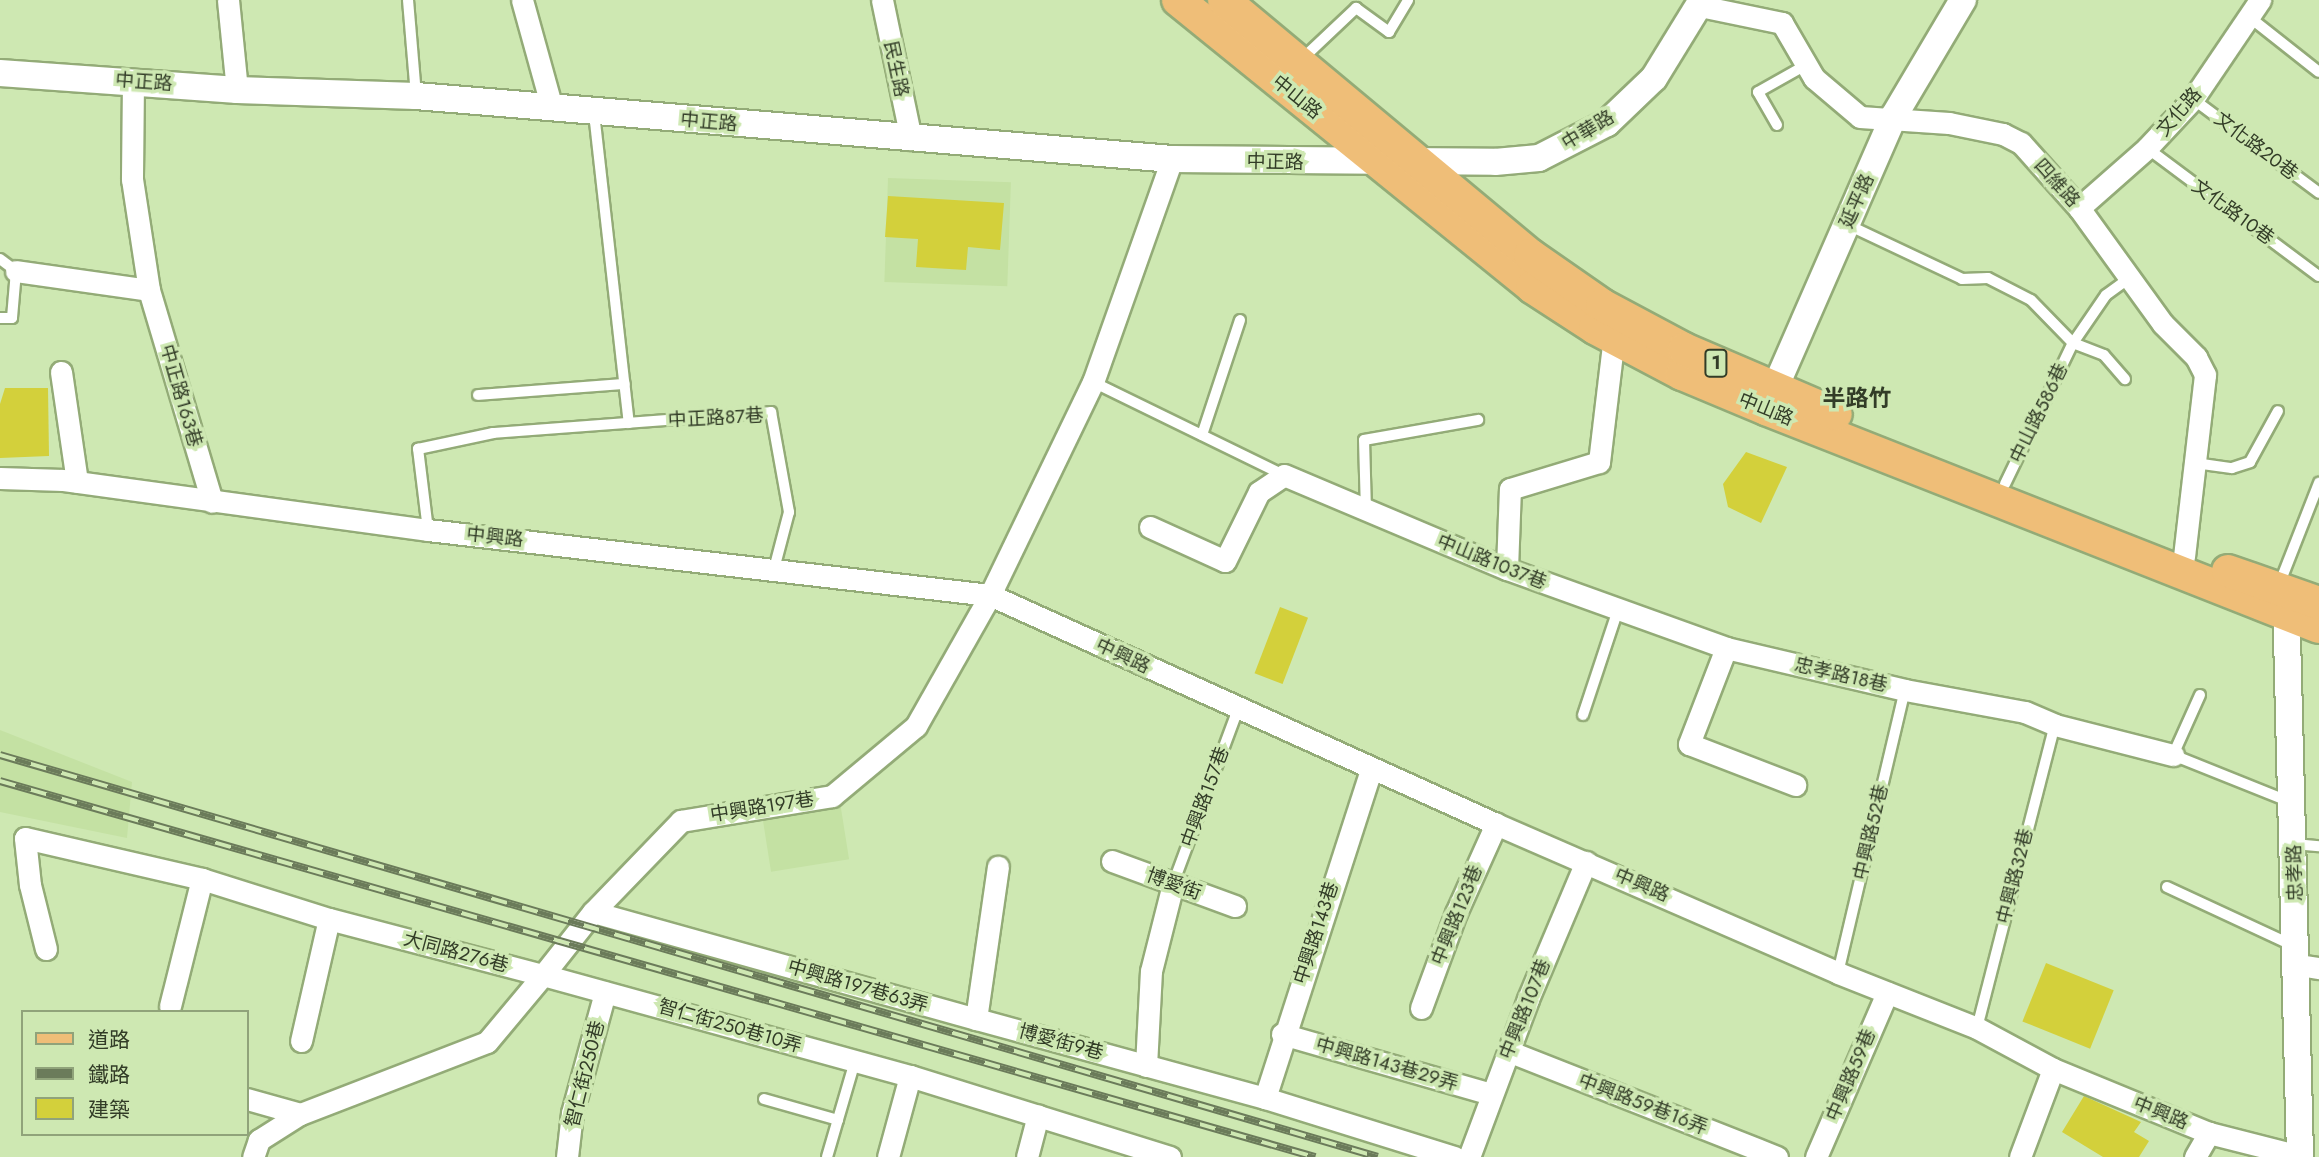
<!DOCTYPE html>
<meta charset="utf-8">
<style>
body{margin:0}
#map{position:relative;width:2319px;height:1157px;overflow:hidden;background:#cee8b2;font-family:Jost,"Noto Sans TC",sans-serif}
div>[style]{position:absolute}
.built>*{inset:0;background:#c4e1a3;transform-origin:0 0}
.building>*{inset:0;background:#d3d03b;transform-origin:0 0}
.roads{filter:drop-shadow(2px 0 #93ab77) drop-shadow(-2px 0 #93ab77) drop-shadow(0 2px #93ab77) drop-shadow(0 -2px #93ab77)}
.service>*{height:10px;margin:-5px;padding:0 5px;transform-origin:5px;border-radius:5px;background:#fff}
.minor>*{height:21px;margin:-10.5px;padding:0 10.5px;transform-origin:10.5px;border-radius:10.5px;background:#fff}
.tertiary>*{height:26px;margin:-13px;padding:0 13px;transform-origin:13px;border-radius:13px;background:#fff}
.primary>*{height:32px;margin:-16px;padding:0 16px;transform-origin:16px;border-radius:16px;background:#efbe78}
.rail>*{height:8px;margin-top:-4px;transform-origin:0;background:repeating-linear-gradient(90deg,#cee8b2 0 16px,#6b7b5a 0 32px);box-sizing:border-box;border-block:2px solid #6b7b5a}
span{translate:-50% -50%;white-space:nowrap;text-align:center;line-height:1.15;-webkit-text-stroke:7px #cee8b2;paint-order:stroke}
.shield-label span{padding:2px 5px;background:#cee8b2;border:2px solid;border-radius:5px;-webkit-text-stroke-width:0}
.shield-label{font-size:18px;color:#323c27;font-weight:700}
.street-label{font-size:19px;color:#323c27}
.quarter-label{font-size:23px;color:#323c27;font-weight:700}
.legend{position:absolute;left:21px;top:1010px;width:228px;height:126px;box-sizing:border-box;background:#cee8b2;border:2px solid #90a37a;margin:0;padding:9px 12px;list-style:none;font-size:21px;color:#323c27}
.legend li{display:flex;align-items:center;gap:14px;height:35px}
.legend b{width:35px;border:2px solid #90a37a}
</style>
<div id="map">
<div class="built">
<i style="left:888px;top:178px;width:123px;height:104px;rotate:2deg"></i>
<i style="clip-path:polygon(0 730px,132px 782px,127px 838px,0 812px)"></i>
<i style="left:840px;top:802px;width:58px;height:79px;rotate:81deg"></i>
</div>
<div class="building">
<i style="clip-path:polygon(888px 196px,1004px 203px,1000px 250px,968px 247px,966px 270px,916px 267px,918px 239px,885px 237px)"></i>
<i style="clip-path:polygon(5px 388px,48px 388px,49px 456px,0 458px,0 404px)"></i>
<i style="clip-path:polygon(1746px 452px,1787px 467px,1761px 523px,1728px 507px,1723px 484px)"></i>
<i style="left:1280px;top:607px;width:30px;height:71px;rotate:21deg"></i>
<i style="left:2046px;top:963px;width:73px;height:63px;rotate:22deg"></i>
<i style="clip-path:polygon(2084px 1096px,2141px 1122px,2134px 1132px,2149px 1141px,2139px 1157px,2103px 1157px,2062px 1132px)"></i>
</div>
<div class="roads">
<div class="service">
<i style="left:408px;top:0;width:95px;rotate:85.2deg"></i>
<i style="left:2248px;top:16px;width:90px;rotate:38.3deg"></i>
<i style="left:1301px;top:60px;width:76px;rotate:-43.4deg"></i>
<i style="left:1356px;top:8px;width:41px;rotate:36deg"></i>
<i style="left:1389px;top:32px;width:37px;rotate:-59deg"></i>
<i style="left:2193px;top:99px;width:157px;rotate:36.7deg"></i>
<i style="left:594px;top:113px;width:312px;rotate:83.6deg"></i>
<i style="left:1777px;top:125px;width:38px;rotate:-120deg"></i>
<i style="left:1758px;top:92px;width:55px;rotate:-29.4deg"></i>
<i style="left:2147px;top:148px;width:214px;rotate:36.7deg"></i>
<i style="left:1848px;top:225px;width:126px;rotate:25.3deg"></i>
<i style="left:1962px;top:279px;width:26px;rotate:-2deg"></i>
<i style="left:1988px;top:278px;width:48px;rotate:27.1deg"></i>
<i style="left:2031px;top:300px;width:60px;rotate:45.7deg"></i>
<i style="left:2073px;top:343px;width:33px;rotate:21deg"></i>
<i style="left:2104px;top:355px;width:32px;rotate:49deg"></i>
<i style="left:0;top:259px;width:20px;rotate:37deg"></i>
<i style="left:16px;top:271px;width:47px;rotate:94.9deg"></i>
<i style="left:12px;top:318px;width:12px;rotate:180deg"></i>
<i style="left:1093px;top:382px;width:212px;rotate:26deg"></i>
<i style="left:478px;top:395px;width:147px;rotate:-4.3deg"></i>
<i style="left:1202px;top:435px;width:121px;rotate:-71.7deg"></i>
<i style="left:2195px;top:463px;width:37px;rotate:8deg"></i>
<i style="left:2232px;top:468px;width:19px;rotate:-18deg"></i>
<i style="left:2250px;top:462px;width:58px;rotate:-61.2deg"></i>
<i style="left:2005px;top:484px;width:157px;rotate:-64.3deg"></i>
<i style="left:2073px;top:343px;width:58px;rotate:-55.5deg"></i>
<i style="left:2106px;top:295px;width:29px;rotate:-36deg"></i>
<i style="left:1366px;top:511px;width:71px;rotate:-91.6deg"></i>
<i style="left:1364px;top:440px;width:116px;rotate:-10deg"></i>
<i style="left:428px;top:530px;width:82px;rotate:-97deg"></i>
<i style="left:418px;top:449px;width:77px;rotate:-12deg"></i>
<i style="left:493px;top:433px;width:279px;rotate:-4.3deg"></i>
<i style="left:771px;top:412px;width:102px;rotate:79.8deg"></i>
<i style="left:789px;top:512px;width:59px;rotate:104.7deg"></i>
<i style="left:2279px;top:585px;width:110px;rotate:-68.6deg"></i>
<i style="left:2200px;top:695px;width:66px;rotate:114.2deg"></i>
<i style="left:2173px;top:755px;width:124px;rotate:21.8deg"></i>
<i style="left:1583px;top:715px;width:111px;rotate:-71.6deg"></i>
<i style="left:2294px;top:844px;width:25px;rotate:5deg"></i>
<i style="left:1173px;top:884px;width:187px;rotate:-69.6deg"></i>
<i style="left:2167px;top:887px;width:138px;rotate:24.9deg"></i>
<i style="left:1838px;top:973px;width:291px;rotate:-76.7deg"></i>
<i style="left:1977px;top:1028px;width:313px;rotate:-75.6deg"></i>
<i style="left:764px;top:1099px;width:77px;rotate:15.8deg"></i>
<i style="left:827px;top:1157px;width:100px;rotate:-73.7deg"></i>
</div>
<div class="minor">
<i style="left:228px;top:0;width:90px;rotate:84.3deg"></i>
<i style="left:522px;top:0;width:112px;rotate:74.5deg"></i>
<i style="left:882px;top:0;width:142px;rotate:78.2deg"></i>
<i style="left:1700px;top:6px;width:84px;rotate:11.7deg"></i>
<i style="left:1782px;top:23px;width:64px;rotate:59.8deg"></i>
<i style="left:1814px;top:78px;width:60px;rotate:40.3deg"></i>
<i style="left:1860px;top:117px;width:89px;rotate:3.9deg"></i>
<i style="left:1949px;top:123px;width:55px;rotate:11.5deg"></i>
<i style="left:2003px;top:134px;width:20px;rotate:27deg"></i>
<i style="left:2021px;top:143px;width:87px;rotate:48.3deg"></i>
<i style="left:2079px;top:208px;width:143px;rotate:54.1deg"></i>
<i style="left:2163px;top:324px;width:47px;rotate:45deg"></i>
<i style="left:2196px;top:357px;width:20px;rotate:63deg"></i>
<i style="left:2205px;top:375px;width:183px;rotate:96.6deg"></i>
<i style="left:133px;top:81px;width:98px;rotate:90.6deg"></i>
<i style="left:132px;top:179px;width:112px;rotate:81.3deg"></i>
<i style="left:149px;top:290px;width:221px;rotate:73.4deg"></i>
<i style="left:2079px;top:208px;width:91px;rotate:-41.4deg"></i>
<i style="left:2147px;top:148px;width:67px;rotate:-46.8deg"></i>
<i style="left:2193px;top:99px;width:120px;rotate:-55.9deg"></i>
<i style="left:16px;top:271px;width:134px;rotate:8.1deg"></i>
<i style="left:61px;top:372px;width:111px;rotate:81.7deg"></i>
<i style="left:0;top:478px;width:63px;rotate:1.8deg"></i>
<i style="left:63px;top:480px;width:368px;rotate:7.8deg"></i>
<i style="left:428px;top:530px;width:566px;rotate:6.6deg"></i>
<i style="left:990px;top:595px;width:555px;rotate:24.35deg"></i>
<i style="left:1496px;top:824px;width:373px;rotate:23.5deg"></i>
<i style="left:1838px;top:973px;width:149px;rotate:21.6deg"></i>
<i style="left:1977px;top:1028px;width:86px;rotate:28.3deg"></i>
<i style="left:2053px;top:1069px;width:169px;rotate:22.3deg"></i>
<i style="left:2209px;top:1133px;width:94px;rotate:14.2deg"></i>
<i style="left:1150px;top:527px;width:82px;rotate:24.4deg"></i>
<i style="left:1225px;top:561px;width:77px;rotate:-63.8deg"></i>
<i style="left:1259px;top:492px;width:30px;rotate:-34deg"></i>
<i style="left:1284px;top:475px;width:242px;rotate:22.9deg"></i>
<i style="left:1507px;top:569px;width:233px;rotate:19.8deg"></i>
<i style="left:1726px;top:648px;width:184px;rotate:13.2deg"></i>
<i style="left:1905px;top:690px;width:122px;rotate:10.4deg"></i>
<i style="left:2025px;top:712px;width:33px;rotate:23deg"></i>
<i style="left:2055px;top:725px;width:122px;rotate:14.3deg"></i>
<i style="left:1507px;top:569px;width:80px;rotate:-87.9deg"></i>
<i style="left:1510px;top:489px;width:93px;rotate:-16.9deg"></i>
<i style="left:1599px;top:462px;width:126px;rotate:-83.2deg"></i>
<i style="left:1726px;top:648px;width:103px;rotate:111.1deg"></i>
<i style="left:1689px;top:744px;width:114px;rotate:21.1deg"></i>
<i style="left:1112px;top:861px;width:131px;rotate:20.1deg"></i>
<i style="left:593px;top:912px;width:398px;rotate:15.6deg"></i>
<i style="left:976px;top:1019px;width:154px;rotate:-81.8deg"></i>
<i style="left:46px;top:949px;width:66px;rotate:-104deg"></i>
<i style="left:30px;top:885px;width:47px;rotate:-96.1deg"></i>
<i style="left:25px;top:838px;width:182px;rotate:13deg"></i>
<i style="left:202px;top:879px;width:133px;rotate:17.5deg"></i>
<i style="left:329px;top:919px;width:221px;rotate:14.7deg"></i>
<i style="left:543px;top:975px;width:87px;rotate:129.9deg"></i>
<i style="left:487px;top:1042px;width:200px;rotate:158.9deg"></i>
<i style="left:300px;top:1114px;width:49px;rotate:147.6deg"></i>
<i style="left:259px;top:1140px;width:18px;rotate:109deg"></i>
<i style="left:2299px;top:965px;width:20px;rotate:9deg"></i>
<i style="left:170px;top:1006px;width:131px;rotate:-75.9deg"></i>
<i style="left:1421px;top:1008px;width:101px;rotate:-69.8deg"></i>
<i style="left:1456px;top:913px;width:98px;rotate:-65.8deg"></i>
<i style="left:976px;top:1019px;width:300px;rotate:15.3deg"></i>
<i style="left:1265px;top:1098px;width:199px;rotate:17.3deg"></i>
<i style="left:1282px;top:1034px;width:217px;rotate:16deg"></i>
<i style="left:301px;top:1041px;width:125px;rotate:-77.1deg"></i>
<i style="left:1508px;top:1051px;width:289px;rotate:21.5deg"></i>
<i style="left:1146px;top:1066px;width:95px;rotate:-87deg"></i>
<i style="left:1151px;top:971px;width:90px;rotate:-75.8deg"></i>
<i style="left:1265px;top:1098px;width:346px;rotate:-72.1deg"></i>
<i style="left:247px;top:1099px;width:55px;rotate:15.8deg"></i>
<i style="left:567px;top:1157px;width:44px;rotate:-83.5deg"></i>
<i style="left:572px;top:1113px;width:125px;rotate:-74.7deg"></i>
<i style="left:888px;top:1157px;width:84px;rotate:-74.8deg"></i>
<i style="left:1027px;top:1157px;width:43px;rotate:-75.3deg"></i>
<i style="left:1170px;top:1157px;width:272px;rotate:-162.7deg"></i>
<i style="left:910px;top:1076px;width:381px;rotate:-164.6deg"></i>
<i style="left:543px;top:975px;width:80px;rotate:-51.6deg"></i>
<i style="left:593px;top:912px;width:127px;rotate:-46deg"></i>
<i style="left:681px;top:821px;width:153px;rotate:-9.4deg"></i>
<i style="left:832px;top:796px;width:109px;rotate:-39.8deg"></i>
<i style="left:916px;top:726px;width:150px;rotate:-60.5deg"></i>
<i style="left:990px;top:595px;width:237px;rotate:-64.2deg"></i>
<i style="left:1093px;top:382px;width:237px;rotate:-70.5deg"></i>
<i style="left:1469px;top:1157px;width:169px;rotate:-69.5deg"></i>
<i style="left:1528px;top:999px;width:149px;rotate:-67.1deg"></i>
<i style="left:1816px;top:1157px;width:179px;rotate:-66.6deg"></i>
<i style="left:2020px;top:1157px;width:94px;rotate:-69.4deg"></i>
<i style="left:2195px;top:1157px;width:28px;rotate:-60deg"></i>
</div>
<div class="tertiary">
<i style="left:0;top:73px;width:238px;rotate:4.1deg"></i>
<i style="left:237px;top:90px;width:179px;rotate:1.9deg"></i>
<i style="left:416px;top:96px;width:759px;rotate:4.76deg"></i>
<i style="left:1172px;top:159px;width:323px;rotate:0.5deg"></i>
<i style="left:1495px;top:162px;width:44px;rotate:-5.2deg"></i>
<i style="left:1539px;top:158px;width:76px;rotate:-27.2deg"></i>
<i style="left:1607px;top:123px;width:65px;rotate:-43.8deg"></i>
<i style="left:1654px;top:78px;width:92px;rotate:-58.4deg"></i>
<i style="left:1768px;top:404px;width:314px;rotate:-66.4deg"></i>
<i style="left:1894px;top:116px;width:135px;rotate:-59.3deg"></i>
<i style="left:2286px;top:595px;width:562px;rotate:88.57deg"></i>
</div>
<div class="primary">
<i style="left:1178px;top:0;width:456px;rotate:39deg"></i>
<i style="left:1532px;top:287px;width:75px;rotate:33.1deg"></i>
<i style="left:1595px;top:328px;width:98px;rotate:27.9deg"></i>
<i style="left:1682px;top:374px;width:91px;rotate:22.6deg"></i>
<i style="left:1766px;top:409px;width:594px;rotate:21.52deg"></i>
<i style="left:1224px;top:0;width:398px;rotate:39.8deg"></i>
<i style="left:1530px;top:255px;width:88px;rotate:34.8deg"></i>
<i style="left:1602px;top:305px;width:93px;rotate:28.2deg"></i>
<i style="left:1684px;top:349px;width:165px;rotate:23.2deg"></i>
<i style="left:2228px;top:571px;width:96px;rotate:19.4deg"></i>
</div>
</div>
<div class="rail">
<i style="left:0;top:755px;width:1435px;rotate:16.26deg"></i>
<i style="left:0;top:781px;width:1368px;rotate:15.96deg"></i>
</div>
<div class="shield-label">
<span style="left:1716px;top:363px">1</span>
</div>
<div class="street-label">
<span style="left:896px;top:69px;rotate:78deg">民生路</span>
<span style="left:144px;top:82px;rotate:4deg">中正路</span>
<span style="left:1297px;top:97px;rotate:39deg">中山路</span>
<span style="left:2179px;top:112px;rotate:-49deg">文化路</span>
<span style="left:709px;top:122px;rotate:5deg">中正路</span>
<span style="left:1588px;top:130px;rotate:-31deg">中華路</span>
<span style="left:2256px;top:146px;rotate:37deg">文化路20巷</span>
<span style="left:1275px;top:162px;rotate:1deg">中正路</span>
<span style="left:2057px;top:183px;rotate:48deg">四維路</span>
<span style="left:1857px;top:201px;rotate:-66deg">延平路</span>
<span style="left:2233px;top:212px;rotate:36deg">文化路10巷</span>
<span style="left:181px;top:396px;rotate:74deg">中正路163巷</span>
<span style="left:1766px;top:409px;rotate:22deg">中山路</span>
<span style="left:2039px;top:413px;rotate:-64deg">中山路586巷</span>
<span style="left:716px;top:418px;rotate:-3deg">中正路87巷</span>
<span style="left:495px;top:537px;rotate:6deg">中興路</span>
<span style="left:1492px;top:562px;rotate:22deg">中山路1037巷</span>
<span style="left:1123px;top:656px;rotate:25deg">中興路</span>
<span style="left:1841px;top:675px;rotate:13deg">忠孝路18巷</span>
<span style="left:1205px;top:797px;rotate:-70deg">中興路157巷</span>
<span style="left:762px;top:807px;rotate:-9deg">中興路197巷</span>
<span style="left:1871px;top:832px;rotate:-77deg">中興路52巷</span>
<span style="left:2295px;top:873px;rotate:-92deg">忠孝路</span>
<span style="left:2015px;top:876px;rotate:-76deg">中興路32巷</span>
<span style="left:1174px;top:884px;rotate:20deg">博愛街</span>
<span style="left:1642px;top:885px;rotate:23deg">中興路</span>
<span style="left:1457px;top:915px;rotate:-68deg">中興路123巷</span>
<span style="left:1316px;top:933px;rotate:-72deg">中興路143巷</span>
<span style="left:456px;top:952px;rotate:15deg">大同路276巷</span>
<span style="left:858px;top:986px;rotate:16deg">中興路197巷63弄</span>
<span style="left:1525px;top:1009px;rotate:-68deg">中興路107巷</span>
<span style="left:730px;top:1026px;rotate:16deg">智仁街250巷10弄</span>
<span style="left:1061px;top:1042px;rotate:15deg">博愛街9巷</span>
<span style="left:1387px;top:1064px;rotate:16deg">中興路143巷29弄</span>
<span style="left:585px;top:1074px;rotate:-76deg">智仁街250巷</span>
<span style="left:1851px;top:1075px;rotate:-67deg">中興路59巷</span>
<span style="left:1643px;top:1104px;rotate:21deg">中興路59巷16弄</span>
<span style="left:2161px;top:1113px;rotate:22deg">中興路</span>
</div>
<div class="quarter-label">
<span style="left:1857px;top:398px">半路竹</span>
</div>
<ul class="legend">
<li><b style="height:9px;background:#efbe78"></b>道路</li>
<li><b style="height:9px;background:#6b7b5a"></b>鐵路</li>
<li><b style="height:19px;background:#d3d03b"></b>建築</li>
</ul>
</div>
